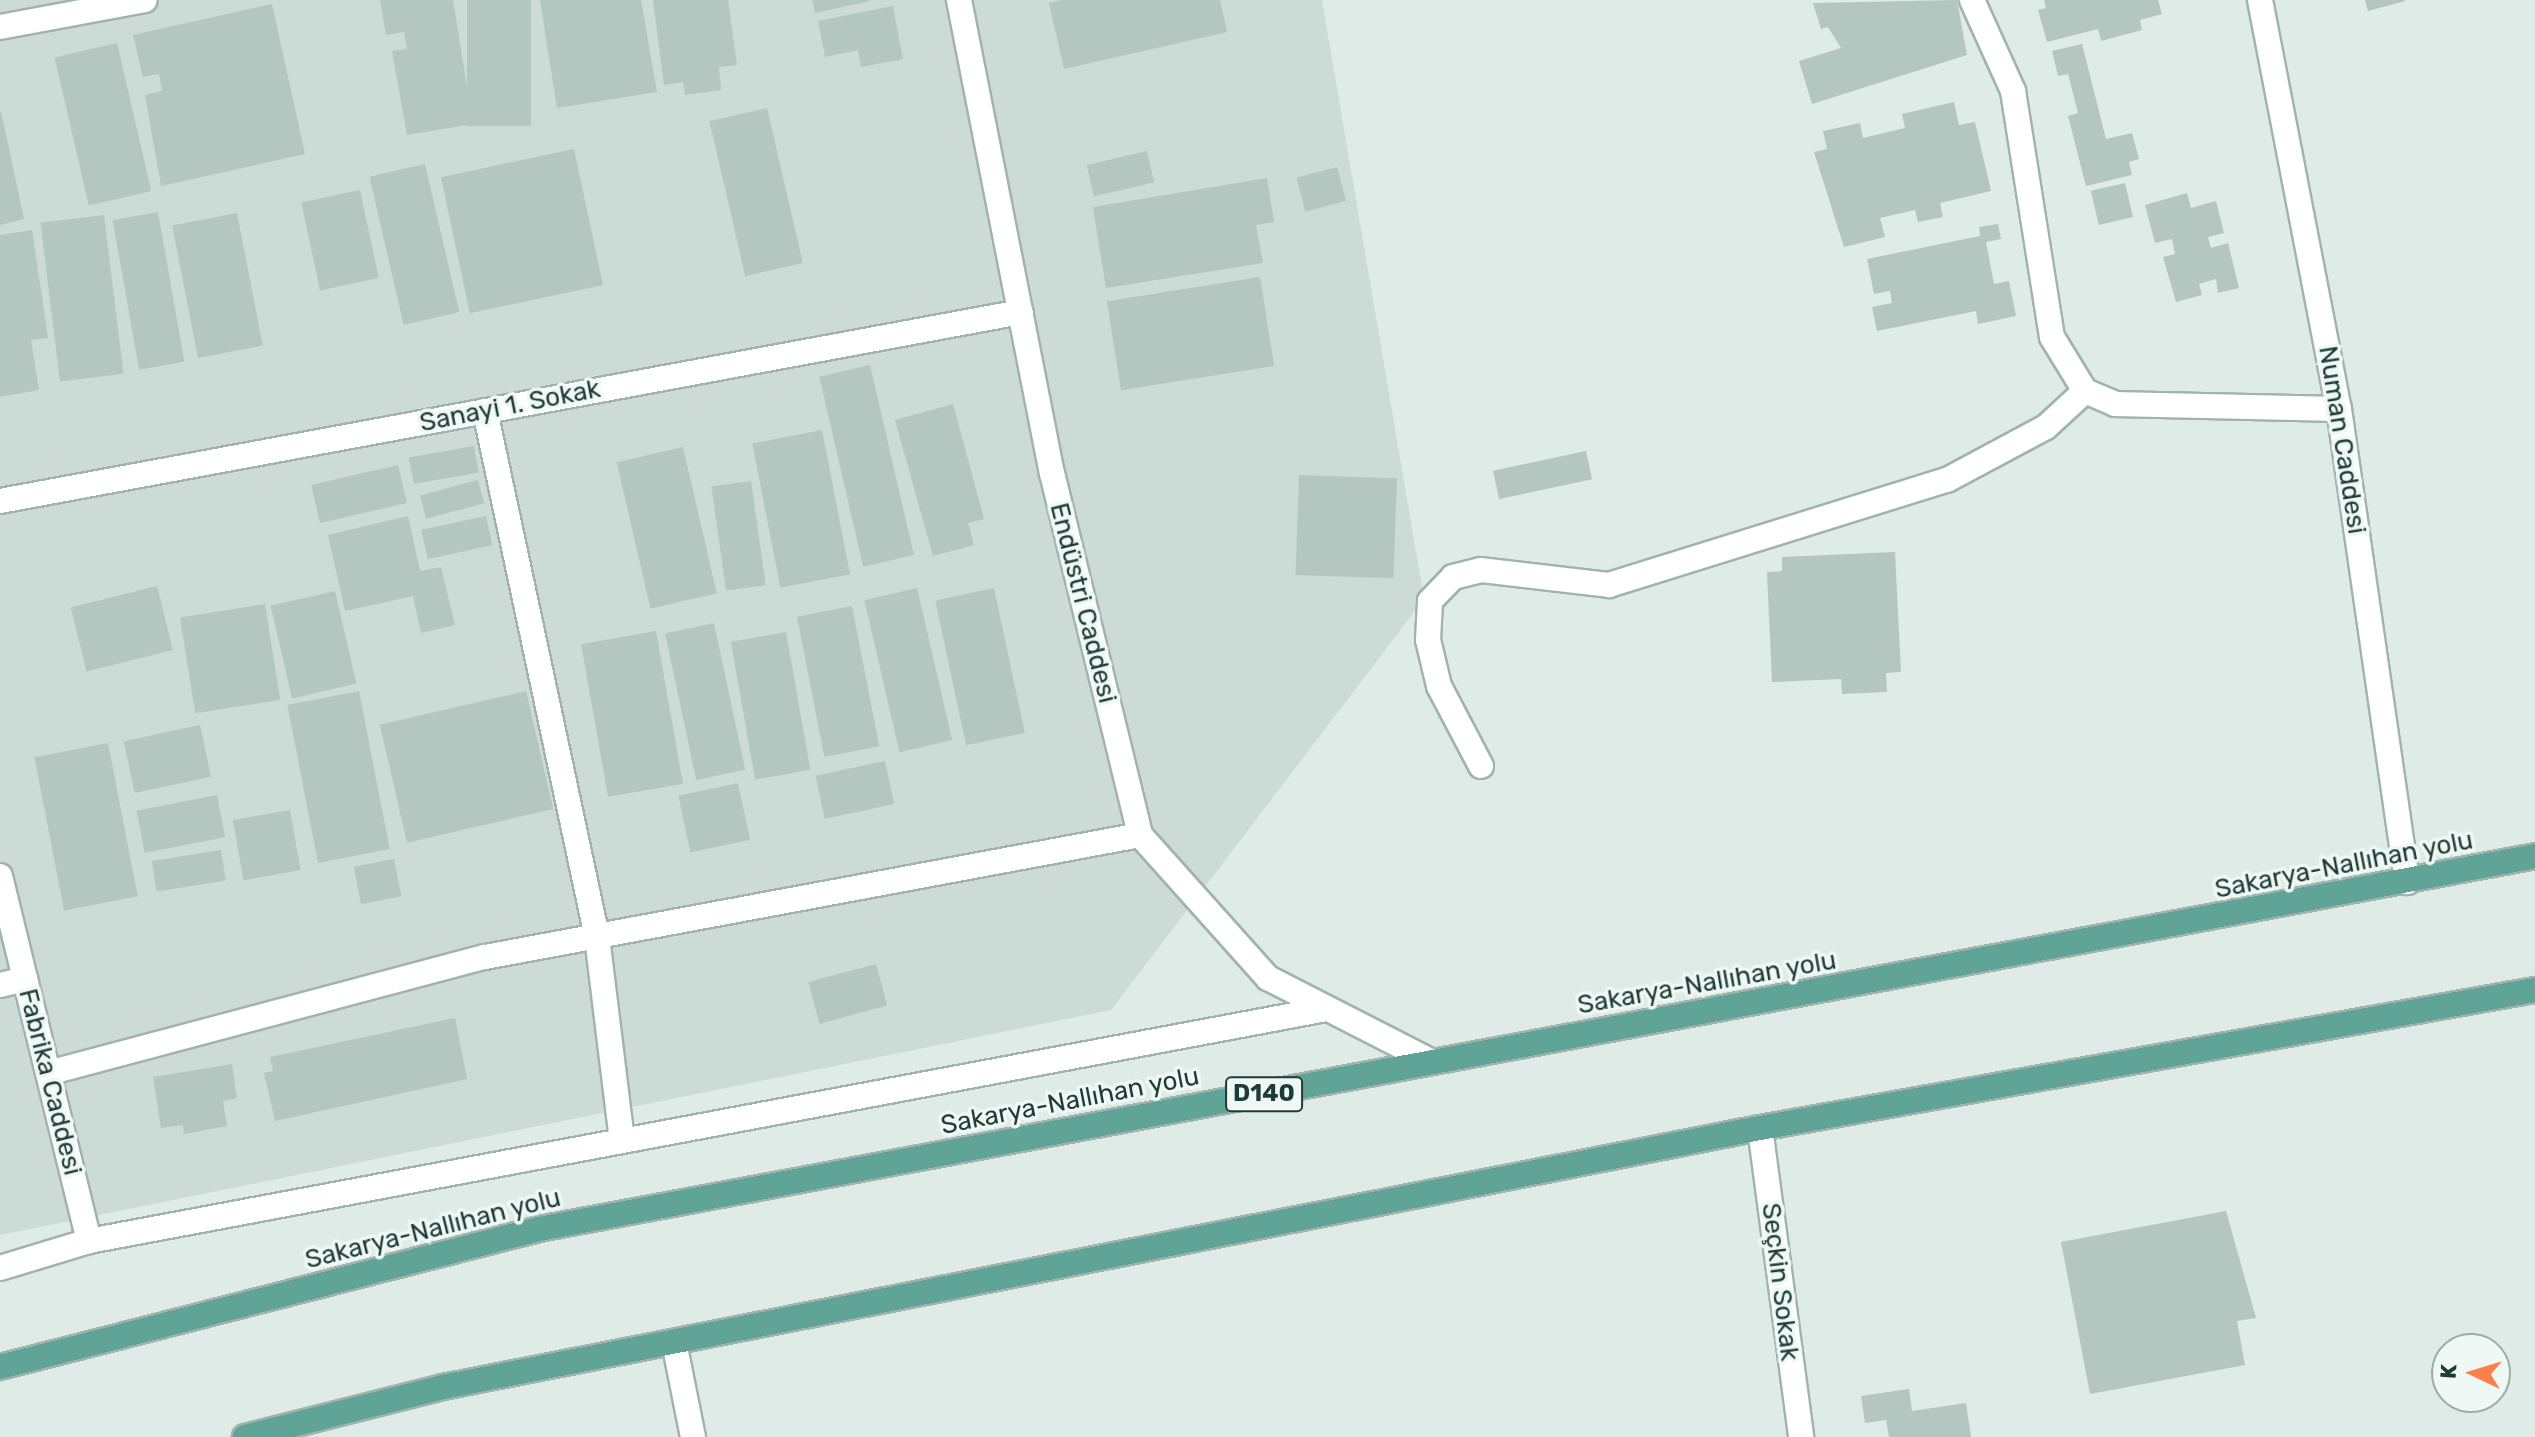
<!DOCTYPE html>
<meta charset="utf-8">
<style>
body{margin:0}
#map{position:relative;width:2535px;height:1437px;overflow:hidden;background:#deebe6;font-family:Rubik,sans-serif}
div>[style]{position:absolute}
.built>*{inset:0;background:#ccdbd5}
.building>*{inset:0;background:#b3c6bf;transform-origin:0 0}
.roads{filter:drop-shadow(2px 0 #a1b3ae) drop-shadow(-2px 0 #a1b3ae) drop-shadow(0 2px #a1b3ae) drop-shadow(0 -2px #a1b3ae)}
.service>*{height:24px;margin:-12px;padding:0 12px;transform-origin:12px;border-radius:12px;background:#fff}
.minor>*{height:24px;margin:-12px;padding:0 12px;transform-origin:12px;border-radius:12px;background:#fff}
.primary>*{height:24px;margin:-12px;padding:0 12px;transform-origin:12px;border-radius:12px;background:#5fa496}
span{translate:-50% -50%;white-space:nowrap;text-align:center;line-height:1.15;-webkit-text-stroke:7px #eff8f4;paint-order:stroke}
.shield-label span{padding:2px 6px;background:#eff8f4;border:2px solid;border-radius:6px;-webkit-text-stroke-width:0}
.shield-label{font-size:24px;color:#1e3c36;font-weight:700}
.street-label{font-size:26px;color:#1e3c36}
.north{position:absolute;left:2431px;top:1333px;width:80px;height:80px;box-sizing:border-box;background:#eff8f4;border:2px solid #9bada8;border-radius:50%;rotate:274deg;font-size:22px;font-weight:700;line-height:32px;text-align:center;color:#1e3c36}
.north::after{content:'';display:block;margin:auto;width:28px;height:36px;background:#fd7f4b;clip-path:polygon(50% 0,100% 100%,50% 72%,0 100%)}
</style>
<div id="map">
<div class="built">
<i style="clip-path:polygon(0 0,1322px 0,1424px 599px,1111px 1010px,0 1235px)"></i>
</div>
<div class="building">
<i style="clip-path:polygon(380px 0,453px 0,473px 124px,407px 135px,392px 51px,407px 49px,404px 32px,386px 35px)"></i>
<i style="left:467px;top:0;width:64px;height:126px"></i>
<i style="clip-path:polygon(540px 0,641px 0,657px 92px,557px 108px)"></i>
<i style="clip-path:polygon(653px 0,728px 0,737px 65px,719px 67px,721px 90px,685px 95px,683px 82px,664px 85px)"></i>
<i style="clip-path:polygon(812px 0,870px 0,870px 1px,815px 13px)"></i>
<i style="clip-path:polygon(1062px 0,1220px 0,1227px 32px,1064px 69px,1049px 3px)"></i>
<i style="clip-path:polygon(1957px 0,1967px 55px,1812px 104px,1799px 61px,1841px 48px,1828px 27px,1821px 29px,1813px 3px)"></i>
<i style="clip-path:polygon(2044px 0,2158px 0,2162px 14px,2140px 20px,2142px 30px,2101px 41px,2098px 29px,2047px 42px,2038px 10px,2046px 8px)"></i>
<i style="clip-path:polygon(2365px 0,2405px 0,2405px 1px,2368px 11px)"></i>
<i style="clip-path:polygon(272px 4px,305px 154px,161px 186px,145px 95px,162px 91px,159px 74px,143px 77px,133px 35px)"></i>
<i style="clip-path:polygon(893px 6px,903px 59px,861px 67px,858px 50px,825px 57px,818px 21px)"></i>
<i style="left:117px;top:43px;width:152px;height:64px;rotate:77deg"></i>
<i style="clip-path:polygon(2082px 44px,2106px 139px,2132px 133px,2139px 159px,2129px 162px,2132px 175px,2086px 186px,2068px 116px,2078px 113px,2068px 74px,2058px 76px,2052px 51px)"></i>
<i style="clip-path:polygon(1954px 102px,1959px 125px,1975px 122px,1991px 191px,1940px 203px,1943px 217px,1918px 222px,1915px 210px,1880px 218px,1885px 237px,1844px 247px,1814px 152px,1827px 149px,1823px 131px,1860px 123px,1863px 138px,1905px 128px,1902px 114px)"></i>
<i style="left:767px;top:108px;width:159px;height:59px;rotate:77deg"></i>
<i style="clip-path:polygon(1px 111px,24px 219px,0 225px,0 112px)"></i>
<i style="left:574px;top:149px;width:139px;height:136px;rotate:78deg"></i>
<i style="left:1147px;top:151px;width:32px;height:62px;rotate:77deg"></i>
<i style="left:425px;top:164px;width:152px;height:57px;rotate:77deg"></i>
<i style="left:1337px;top:167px;width:35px;height:42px;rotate:75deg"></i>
<i style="clip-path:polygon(1267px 178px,1274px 222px,1256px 225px,1263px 263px,1106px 288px,1093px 207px)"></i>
<i style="left:2125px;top:183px;width:35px;height:35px;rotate:77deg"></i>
<i style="left:360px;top:190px;width:90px;height:60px;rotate:78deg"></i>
<i style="clip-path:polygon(2187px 193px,2191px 208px,2216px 201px,2224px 233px,2208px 237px,2211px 248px,2228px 243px,2239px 288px,2218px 293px,2216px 279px,2199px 284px,2202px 295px,2176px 302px,2163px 257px,2175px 254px,2172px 239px,2155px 243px,2145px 205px)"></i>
<i style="left:158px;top:212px;width:152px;height:46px;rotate:80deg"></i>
<i style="left:237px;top:213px;width:135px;height:66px;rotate:79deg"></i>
<i style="left:104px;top:215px;width:160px;height:64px;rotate:83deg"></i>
<i style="clip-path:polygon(1998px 224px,2001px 239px,1986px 242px,1994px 284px,2009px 281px,2016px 316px,1978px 324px,1976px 311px,1877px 331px,1872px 307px,1892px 303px,1890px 291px,1874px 294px,1867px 259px,1980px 236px,1979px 227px)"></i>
<i style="clip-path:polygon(32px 230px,48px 338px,31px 340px,39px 390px,0 397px,0 235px)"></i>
<i style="left:1260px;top:277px;width:90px;height:155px;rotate:81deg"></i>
<i style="left:870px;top:365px;width:195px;height:52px;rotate:77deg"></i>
<i style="clip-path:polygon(953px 404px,984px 519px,968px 523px,974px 545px,933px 556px,895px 420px)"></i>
<i style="left:822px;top:430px;width:147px;height:71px;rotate:79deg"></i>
<i style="left:474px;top:446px;width:27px;height:66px;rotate:80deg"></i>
<i style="left:683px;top:447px;width:150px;height:68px;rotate:77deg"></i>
<i style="left:1586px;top:451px;width:29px;height:95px;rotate:78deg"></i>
<i style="left:398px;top:465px;width:39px;height:89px;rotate:77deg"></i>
<i style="left:1299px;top:475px;width:98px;height:100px;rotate:2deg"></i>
<i style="left:478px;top:480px;width:24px;height:60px;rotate:75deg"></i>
<i style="left:751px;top:481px;width:105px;height:40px;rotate:82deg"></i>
<i style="clip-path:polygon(408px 516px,420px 571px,441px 567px,455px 625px,421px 633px,413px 596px,345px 611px,328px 535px)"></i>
<i style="left:486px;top:516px;width:30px;height:66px;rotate:78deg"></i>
<i style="clip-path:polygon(1895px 552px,1901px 672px,1886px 673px,1887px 692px,1842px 694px,1841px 679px,1772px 682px,1767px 572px,1782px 571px,1782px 557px)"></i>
<i style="left:157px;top:586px;width:66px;height:89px;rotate:76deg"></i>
<i style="left:917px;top:588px;width:156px;height:54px;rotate:77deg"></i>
<i style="left:994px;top:588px;width:148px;height:60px;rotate:78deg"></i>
<i style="left:335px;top:591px;width:95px;height:66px;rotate:77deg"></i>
<i style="left:265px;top:604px;width:97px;height:86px;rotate:81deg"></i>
<i style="left:852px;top:606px;width:143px;height:56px;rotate:79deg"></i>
<i style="left:714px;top:623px;width:150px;height:50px;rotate:78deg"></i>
<i style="left:656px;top:631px;width:155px;height:76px;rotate:80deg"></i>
<i style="left:786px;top:632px;width:140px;height:56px;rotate:80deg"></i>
<i style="left:359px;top:691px;width:161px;height:73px;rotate:79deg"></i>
<i style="left:526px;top:691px;width:121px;height:150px;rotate:77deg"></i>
<i style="left:200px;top:725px;width:53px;height:78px;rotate:78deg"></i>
<i style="left:108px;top:743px;width:156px;height:75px;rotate:79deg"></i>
<i style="left:885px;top:761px;width:44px;height:71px;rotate:78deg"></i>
<i style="left:738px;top:783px;width:58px;height:61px;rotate:78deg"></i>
<i style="left:217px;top:795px;width:43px;height:82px;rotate:79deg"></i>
<i style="left:290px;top:810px;width:61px;height:58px;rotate:80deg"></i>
<i style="left:221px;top:850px;width:31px;height:70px;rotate:81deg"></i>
<i style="left:394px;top:859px;width:38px;height:41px;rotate:79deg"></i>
<i style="left:876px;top:964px;width:43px;height:70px;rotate:75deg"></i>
<i style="clip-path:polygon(455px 1018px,467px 1079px,275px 1121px,264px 1073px,273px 1071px,270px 1057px)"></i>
<i style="clip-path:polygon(232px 1064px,237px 1098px,223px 1101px,227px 1126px,184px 1134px,183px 1125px,161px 1128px,153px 1077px)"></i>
<i style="clip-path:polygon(2226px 1211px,2256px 1318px,2237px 1321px,2245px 1365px,2090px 1394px,2061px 1242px)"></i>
<i style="clip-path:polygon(1909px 1389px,1912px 1411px,1966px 1403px,1971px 1437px,1889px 1437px,1886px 1420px,1865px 1423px,1861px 1396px)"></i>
</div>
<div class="roads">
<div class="service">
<i style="left:485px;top:411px;width:538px;rotate:77.98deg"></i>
<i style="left:597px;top:937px;width:205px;rotate:83deg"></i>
<i style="left:1481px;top:766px;width:90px;rotate:-117.7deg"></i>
<i style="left:1439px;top:686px;width:47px;rotate:-103.4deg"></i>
<i style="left:1428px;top:640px;width:39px;rotate:-87deg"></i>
<i style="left:1430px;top:601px;width:33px;rotate:-46deg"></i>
<i style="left:1453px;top:577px;width:29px;rotate:-14deg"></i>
<i style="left:1481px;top:570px;width:129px;rotate:6.7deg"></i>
<i style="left:1609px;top:585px;width:354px;rotate:-17.3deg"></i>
<i style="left:1947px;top:480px;width:112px;rotate:-28.2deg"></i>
<i style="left:2046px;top:427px;width:53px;rotate:-42.7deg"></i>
<i style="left:0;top:985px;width:26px;rotate:-13deg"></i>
<i style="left:48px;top:1073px;width:452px;rotate:-14.9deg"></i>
<i style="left:485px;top:957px;width:666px;rotate:-10.55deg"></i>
</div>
<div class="minor">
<i style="left:959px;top:0;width:482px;rotate:78.9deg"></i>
<i style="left:1052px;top:473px;width:373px;rotate:76.3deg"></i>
<i style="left:1140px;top:835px;width:192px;rotate:48.2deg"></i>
<i style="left:1268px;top:978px;width:184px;rotate:27.1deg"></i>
<i style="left:1972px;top:0;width:100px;rotate:65.7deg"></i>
<i style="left:2013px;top:91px;width:249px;rotate:81deg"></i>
<i style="left:2052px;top:337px;width:63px;rotate:58.6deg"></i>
<i style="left:2085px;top:391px;width:33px;rotate:23deg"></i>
<i style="left:2115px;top:404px;width:224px;rotate:1.3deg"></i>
<i style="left:2260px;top:0;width:417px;rotate:79.1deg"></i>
<i style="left:2339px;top:409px;width:478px;rotate:81.8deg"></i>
<i style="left:0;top:27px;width:147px;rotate:-10.5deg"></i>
<i style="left:0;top:501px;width:1038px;rotate:-10.49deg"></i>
<i style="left:0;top:876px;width:376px;rotate:76.3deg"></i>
<i style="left:1760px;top:1128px;width:312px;rotate:82.4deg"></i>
<i style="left:0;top:1268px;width:93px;rotate:-16.9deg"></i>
<i style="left:89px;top:1241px;width:1259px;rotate:-10.62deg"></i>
<i style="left:674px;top:1342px;width:97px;rotate:78.7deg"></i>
</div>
<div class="primary">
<i style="left:0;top:1367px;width:556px;rotate:-14.36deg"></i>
<i style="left:539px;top:1229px;width:2031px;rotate:-10.58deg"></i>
<i style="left:245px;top:1437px;width:204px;rotate:-14.2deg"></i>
<i style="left:443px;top:1387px;width:1342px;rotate:-11.13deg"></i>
<i style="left:1760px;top:1128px;width:787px;rotate:-10.1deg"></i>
</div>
</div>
<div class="shield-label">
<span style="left:1264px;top:1094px">D140</span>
</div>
<div class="street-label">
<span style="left:510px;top:406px;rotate:-11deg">Sanayi 1. Sokak</span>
<span style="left:2342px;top:440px;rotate:81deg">Numan Caddesi</span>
<span style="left:1083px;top:603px;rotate:76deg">Endüstri Caddesi</span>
<span style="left:2344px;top:865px;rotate:-11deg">Sakarya-Nallıhan yolu</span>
<span style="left:1707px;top:983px;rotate:-10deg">Sakarya-Nallıhan yolu</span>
<span style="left:50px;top:1082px;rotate:76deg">Fabrika Caddesi</span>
<span style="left:1070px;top:1101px;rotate:-11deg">Sakarya-Nallıhan yolu</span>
<span style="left:433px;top:1229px;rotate:-14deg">Sakarya-Nallıhan yolu</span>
<span style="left:1780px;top:1282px;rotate:83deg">Seçkin Sokak</span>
</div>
<div class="north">K</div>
</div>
